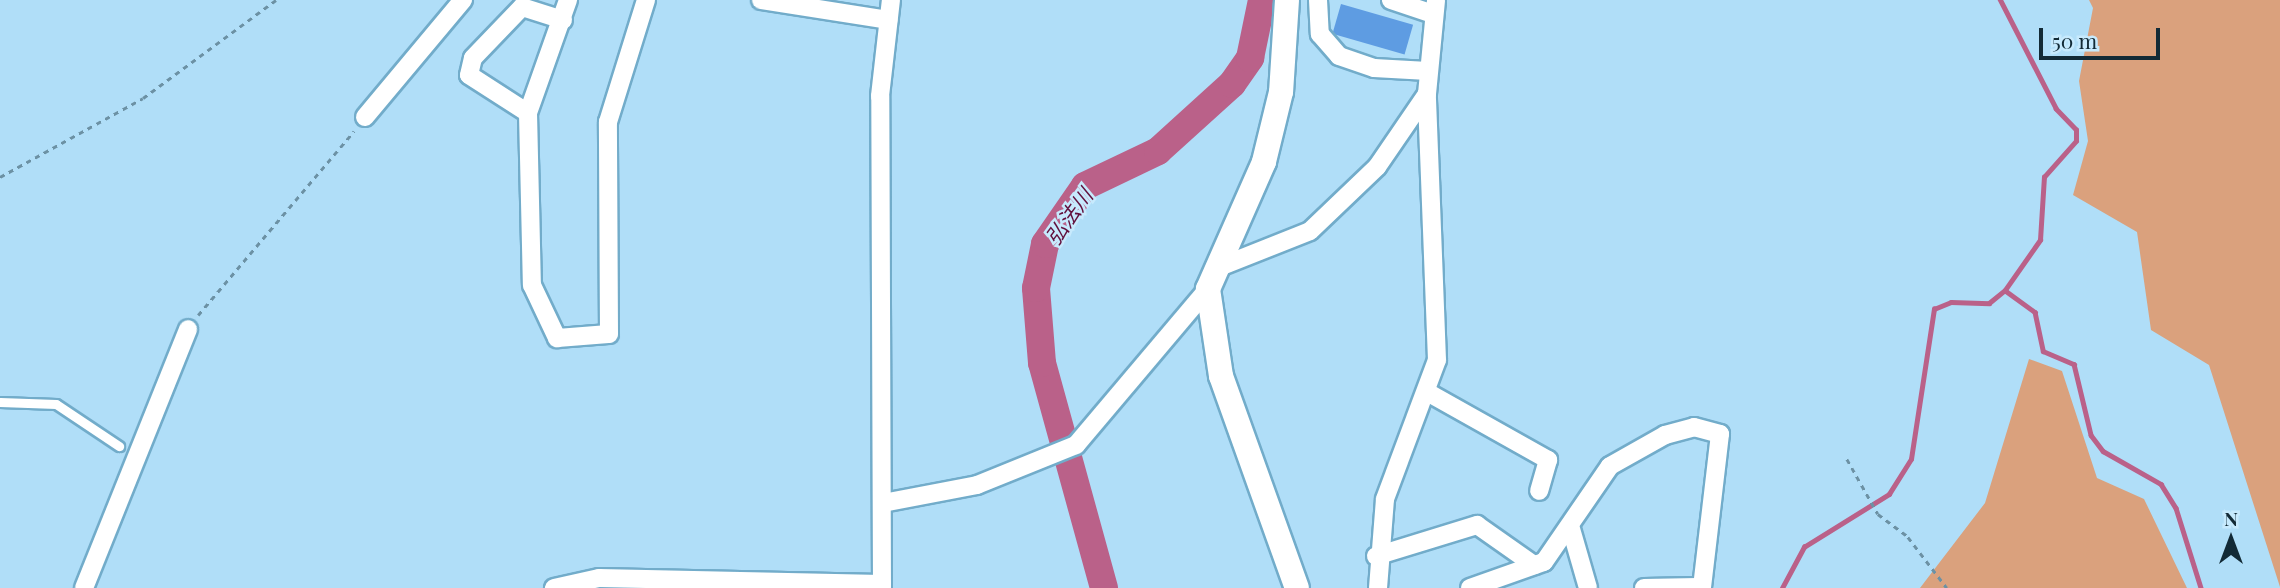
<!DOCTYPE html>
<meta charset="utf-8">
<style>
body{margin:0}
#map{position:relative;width:2280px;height:588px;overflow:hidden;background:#b0def8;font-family:"Playfair Display","Noto Sans JP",serif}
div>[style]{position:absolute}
.green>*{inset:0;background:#daa17d}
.stream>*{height:4.5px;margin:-2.25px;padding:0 2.25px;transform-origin:2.25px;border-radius:2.25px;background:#ba6189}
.river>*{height:28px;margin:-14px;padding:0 14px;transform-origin:14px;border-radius:14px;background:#ba6189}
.building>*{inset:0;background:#5e9ce2;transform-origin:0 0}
.path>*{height:2.5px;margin-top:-1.25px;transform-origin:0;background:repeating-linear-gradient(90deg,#6c91a4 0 5px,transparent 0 10px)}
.roads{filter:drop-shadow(2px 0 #72acca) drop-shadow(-2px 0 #72acca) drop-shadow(0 2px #72acca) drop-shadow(0 -2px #72acca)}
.lane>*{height:9px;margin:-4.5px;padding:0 4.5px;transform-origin:4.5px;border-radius:4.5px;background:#fff}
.street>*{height:18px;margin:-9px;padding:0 9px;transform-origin:9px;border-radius:9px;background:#fff}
.secondary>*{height:24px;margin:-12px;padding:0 12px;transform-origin:12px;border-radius:12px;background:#fff}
span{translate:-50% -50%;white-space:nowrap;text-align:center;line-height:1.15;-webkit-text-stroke:5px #c7eafd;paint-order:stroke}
.water-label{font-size:21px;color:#62103d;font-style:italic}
.north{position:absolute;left:2196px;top:504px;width:70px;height:70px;-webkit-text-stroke:5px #c7eafd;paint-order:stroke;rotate:0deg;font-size:19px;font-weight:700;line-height:28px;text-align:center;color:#122a36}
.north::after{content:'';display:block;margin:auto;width:24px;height:32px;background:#122a36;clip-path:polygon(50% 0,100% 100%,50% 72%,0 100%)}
.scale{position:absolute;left:2039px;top:28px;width:121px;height:32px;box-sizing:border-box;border:4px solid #122a36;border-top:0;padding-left:9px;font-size:21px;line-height:24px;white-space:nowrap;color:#122a36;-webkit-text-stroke:5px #c7eafd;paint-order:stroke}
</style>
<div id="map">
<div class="green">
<i style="clip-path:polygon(2089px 0,2280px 0,2280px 587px,2209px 365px,2151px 330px,2137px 232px,2073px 195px,2088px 141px,2079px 81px,2093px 8px)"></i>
<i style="clip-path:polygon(2029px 359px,2062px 371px,2097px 478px,2144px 499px,2187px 588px,1920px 588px,1985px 503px)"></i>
</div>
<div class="stream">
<i style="left:2006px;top:291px;width:36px;rotate:36deg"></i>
<i style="left:2035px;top:312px;width:40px;rotate:78deg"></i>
<i style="left:2043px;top:351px;width:34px;rotate:23deg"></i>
<i style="left:2074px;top:364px;width:73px;rotate:76.5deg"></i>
<i style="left:2091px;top:435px;width:20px;rotate:53deg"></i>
<i style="left:2103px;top:451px;width:67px;rotate:29.6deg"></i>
<i style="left:2161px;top:484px;width:28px;rotate:58deg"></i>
<i style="left:2176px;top:508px;width:84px;rotate:72.6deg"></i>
<i style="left:1782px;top:588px;width:47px;rotate:-61.8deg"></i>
<i style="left:1804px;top:547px;width:100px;rotate:-31.9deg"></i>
<i style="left:1889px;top:494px;width:41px;rotate:-57.8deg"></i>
<i style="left:1911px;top:459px;width:152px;rotate:-81.3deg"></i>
<i style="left:1934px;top:309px;width:18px;rotate:-22deg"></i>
<i style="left:1951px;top:302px;width:38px;rotate:2deg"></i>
<i style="left:1989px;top:303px;width:21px;rotate:-39deg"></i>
<i style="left:2005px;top:290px;width:61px;rotate:-55deg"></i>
<i style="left:2040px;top:240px;width:63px;rotate:-86.4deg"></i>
<i style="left:2044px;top:177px;width:48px;rotate:-48.4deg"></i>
<i style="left:2076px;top:141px;width:11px;rotate:-90deg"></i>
<i style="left:2076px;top:130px;width:29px;rotate:-134deg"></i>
<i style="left:2056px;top:109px;width:123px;rotate:-117.2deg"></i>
</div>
<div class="river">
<i style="left:1104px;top:588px;width:233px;rotate:-105.4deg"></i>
<i style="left:1042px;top:363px;width:75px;rotate:-94.6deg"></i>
<i style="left:1036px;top:288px;width:45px;rotate:-78.4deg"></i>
<i style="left:1045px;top:244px;width:70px;rotate:-55.4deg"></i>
<i style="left:1085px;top:186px;width:81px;rotate:-25.6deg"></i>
<i style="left:1158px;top:151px;width:100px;rotate:-42.2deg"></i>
<i style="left:1232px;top:84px;width:32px;rotate:-55deg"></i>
<i style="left:1250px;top:58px;width:59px;rotate:-78.3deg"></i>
</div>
<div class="building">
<i style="left:1341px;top:4px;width:75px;height:31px;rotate:16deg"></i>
</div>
<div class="path">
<i style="left:0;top:177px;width:163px;rotate:-28.9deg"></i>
<i style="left:143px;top:98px;width:165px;rotate:-36.4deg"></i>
<i style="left:198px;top:315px;width:241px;rotate:-49.7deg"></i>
<i style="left:1847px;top:459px;width:63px;rotate:60.6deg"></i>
<i style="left:1878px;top:514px;width:38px;rotate:37deg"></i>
<i style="left:1908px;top:537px;width:64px;rotate:52.6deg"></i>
</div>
<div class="roads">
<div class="lane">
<i style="left:0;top:402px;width:56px;rotate:2deg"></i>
<i style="left:56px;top:404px;width:76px;rotate:33.7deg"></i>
</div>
<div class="street">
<i style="left:568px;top:0;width:120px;rotate:109.5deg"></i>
<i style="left:528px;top:113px;width:172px;rotate:88.7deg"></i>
<i style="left:532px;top:285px;width:59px;rotate:64.7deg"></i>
<i style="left:557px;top:338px;width:52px;rotate:-4.4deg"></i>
<i style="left:609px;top:334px;width:212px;rotate:-90.3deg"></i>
<i style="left:608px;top:122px;width:128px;rotate:-72.7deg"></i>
<i style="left:761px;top:0;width:129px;rotate:8.9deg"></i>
<i style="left:1318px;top:0;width:34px;rotate:87deg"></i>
<i style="left:1320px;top:34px;width:29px;rotate:49deg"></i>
<i style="left:1339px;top:56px;width:37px;rotate:19deg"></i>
<i style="left:1374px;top:68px;width:54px;rotate:3.2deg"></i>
<i style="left:1391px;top:0;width:44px;rotate:18.4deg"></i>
<i style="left:528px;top:113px;width:70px;rotate:-147.2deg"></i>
<i style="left:469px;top:75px;width:17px;rotate:-77deg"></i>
<i style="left:473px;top:58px;width:71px;rotate:-46.1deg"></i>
<i style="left:522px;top:7px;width:43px;rotate:17.6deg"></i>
<i style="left:365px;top:117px;width:153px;rotate:-50.1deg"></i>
<i style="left:1217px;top:268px;width:100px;rotate:-21.7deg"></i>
<i style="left:1310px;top:231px;width:93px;rotate:-43.7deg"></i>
<i style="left:1377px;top:167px;width:88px;rotate:-55.6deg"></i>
<i style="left:1427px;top:392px;width:139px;rotate:29.3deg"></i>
<i style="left:1548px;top:460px;width:32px;rotate:106deg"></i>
<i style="left:883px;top:503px;width:96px;rotate:-10.8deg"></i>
<i style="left:977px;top:485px;width:107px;rotate:-22deg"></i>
<i style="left:1076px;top:445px;width:204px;rotate:-49.8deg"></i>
<i style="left:1571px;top:529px;width:61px;rotate:73.9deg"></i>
<i style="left:1376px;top:556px;width:106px;rotate:-17.1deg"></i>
<i style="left:1477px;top:525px;width:70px;rotate:35.1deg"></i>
<i style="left:84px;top:588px;width:279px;rotate:-68.1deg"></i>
<i style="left:554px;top:588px;width:46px;rotate:-12.5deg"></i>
<i style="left:599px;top:578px;width:283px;rotate:1.2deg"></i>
<i style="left:882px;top:588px;width:492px;rotate:-90.2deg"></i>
<i style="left:880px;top:96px;width:97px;rotate:-83.5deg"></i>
<i style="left:1378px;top:588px;width:89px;rotate:-85.5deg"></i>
<i style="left:1385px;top:499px;width:148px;rotate:-69.5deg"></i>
<i style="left:1437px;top:360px;width:266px;rotate:-92.2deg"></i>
<i style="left:1427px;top:94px;width:94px;rotate:-84.5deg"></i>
<i style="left:1470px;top:588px;width:78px;rotate:-19.4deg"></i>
<i style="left:1544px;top:562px;width:116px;rotate:-55.5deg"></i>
<i style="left:1610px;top:466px;width:63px;rotate:-29.4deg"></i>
<i style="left:1665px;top:435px;width:30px;rotate:-15deg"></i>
<i style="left:1694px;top:427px;width:27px;rotate:15deg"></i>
<i style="left:1720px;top:434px;width:155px;rotate:96.7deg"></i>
<i style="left:1644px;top:588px;width:54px;rotate:-1.1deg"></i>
</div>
<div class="secondary">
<i style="left:1287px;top:0;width:92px;rotate:93.7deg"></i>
<i style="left:1281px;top:92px;width:72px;rotate:103.7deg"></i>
<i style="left:1264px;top:162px;width:139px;rotate:113.8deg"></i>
<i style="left:1208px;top:289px;width:88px;rotate:81.5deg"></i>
<i style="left:1221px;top:376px;width:225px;rotate:70.3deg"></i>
</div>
</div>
<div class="water-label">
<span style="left:1068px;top:216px;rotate:-54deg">弘法川</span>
</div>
<div class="north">N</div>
<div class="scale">50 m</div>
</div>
